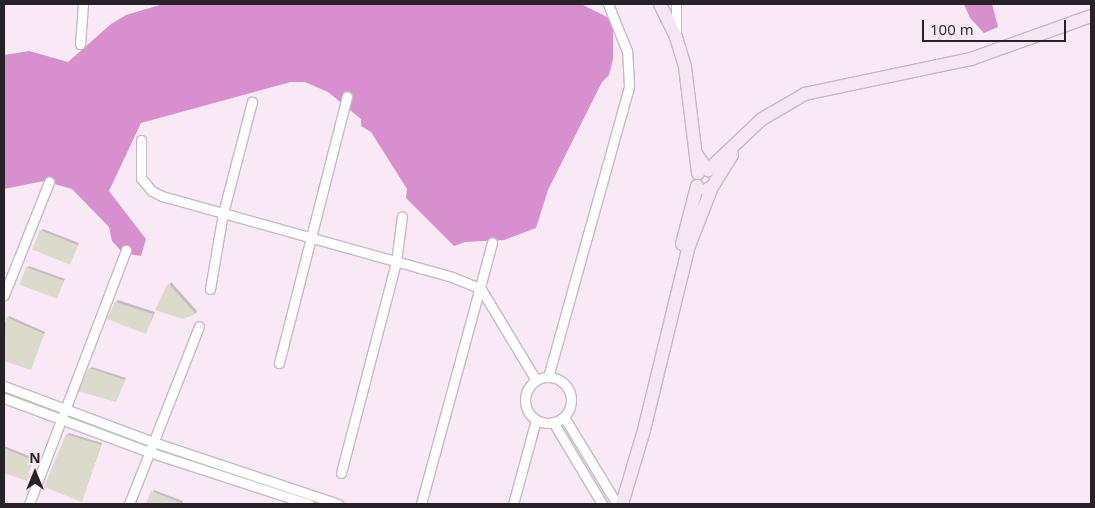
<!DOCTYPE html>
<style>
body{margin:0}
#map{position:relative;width:1095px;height:508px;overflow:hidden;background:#f8e9f5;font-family:"Open Sans",sans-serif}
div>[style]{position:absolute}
.forest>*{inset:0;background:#d78fce}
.shadow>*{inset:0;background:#0003}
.building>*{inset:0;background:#dadbca;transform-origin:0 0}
.roads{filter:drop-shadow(1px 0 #c7b9c5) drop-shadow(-1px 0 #c7b9c5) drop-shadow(0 1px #c7b9c5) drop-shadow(0 -1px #c7b9c5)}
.street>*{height:9px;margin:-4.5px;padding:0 4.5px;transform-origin:4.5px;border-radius:4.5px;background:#fff}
.street>.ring{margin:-4.5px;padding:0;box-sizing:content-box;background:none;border:9px solid #fff;border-radius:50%}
.secondary>*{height:12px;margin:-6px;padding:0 6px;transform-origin:6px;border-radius:6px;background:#f7e5f4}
span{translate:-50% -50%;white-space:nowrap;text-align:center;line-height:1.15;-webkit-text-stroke:4px #f8e9f5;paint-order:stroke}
.frame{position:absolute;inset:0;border:5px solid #272227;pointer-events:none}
.north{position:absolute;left:10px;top:448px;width:50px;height:50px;-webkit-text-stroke:4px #f8e9f5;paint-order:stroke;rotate:0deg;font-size:14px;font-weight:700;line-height:20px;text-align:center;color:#272227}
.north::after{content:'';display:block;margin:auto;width:18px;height:22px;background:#272227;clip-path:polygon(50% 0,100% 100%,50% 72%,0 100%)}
.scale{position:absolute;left:922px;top:20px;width:144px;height:22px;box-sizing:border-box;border:2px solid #272227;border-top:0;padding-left:6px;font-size:15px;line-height:18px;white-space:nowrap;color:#272227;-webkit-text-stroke:4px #f8e9f5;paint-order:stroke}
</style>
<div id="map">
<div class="forest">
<i style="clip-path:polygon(163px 4px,581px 4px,613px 20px,613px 59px,609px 75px,602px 82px,548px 190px,536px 228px,504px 240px,465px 242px,454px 246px,406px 198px,407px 189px,371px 132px,361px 126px,361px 119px,328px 92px,305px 82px,291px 82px,141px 123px,109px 191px,146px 239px,141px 256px,123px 253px,112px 241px,109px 227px,72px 189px,44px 181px,4px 189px,4px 55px,29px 51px,68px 62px,111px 24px,126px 15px)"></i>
<i style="clip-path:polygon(964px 4px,992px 4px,998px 27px,984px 33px,970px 18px)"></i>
</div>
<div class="shadow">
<i style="clip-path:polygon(43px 229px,79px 243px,68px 264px,41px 231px)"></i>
<i style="clip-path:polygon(29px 266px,65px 279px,56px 297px,27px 268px)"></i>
<i style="clip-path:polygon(171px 282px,197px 311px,196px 313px,183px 318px,157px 309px)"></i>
<i style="clip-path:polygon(118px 300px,155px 312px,146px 332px,116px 302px)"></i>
<i style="clip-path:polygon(9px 316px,45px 332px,30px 368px,4px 360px,4px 325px)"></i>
<i style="clip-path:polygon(92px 367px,126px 378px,117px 399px,90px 369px)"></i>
<i style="clip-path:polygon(69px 433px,102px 443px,82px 501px,67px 435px)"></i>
<i style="clip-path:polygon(4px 446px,34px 458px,26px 479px,4px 471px)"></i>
<i style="clip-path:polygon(154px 490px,183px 501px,182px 504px,147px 504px)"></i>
</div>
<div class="building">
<i style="left:40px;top:230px;width:41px;height:21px;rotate:22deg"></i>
<i style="left:26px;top:267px;width:40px;height:19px;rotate:20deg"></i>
<i style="clip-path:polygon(168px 283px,196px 314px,183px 319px,155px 310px)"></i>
<i style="clip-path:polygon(115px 302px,153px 314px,146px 334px,107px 319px)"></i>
<i style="clip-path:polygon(6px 317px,44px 334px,31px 370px,4px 361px)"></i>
<i style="clip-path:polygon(89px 368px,125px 380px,116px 402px,78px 391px)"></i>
<i style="clip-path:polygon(66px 434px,101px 445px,82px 502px,44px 487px)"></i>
<i style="clip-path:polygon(4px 448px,32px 460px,27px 481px,4px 473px)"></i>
<i style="clip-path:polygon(151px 491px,184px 504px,146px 504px)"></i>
</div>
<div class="roads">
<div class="street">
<i style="left:676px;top:4px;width:31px;rotate:90deg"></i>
<i style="left:80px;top:44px;width:40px;rotate:-85.7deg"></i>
<i style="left:141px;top:140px;width:38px;rotate:90deg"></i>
<i style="left:141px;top:178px;width:17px;rotate:50deg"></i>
<i style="left:152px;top:191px;width:11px;rotate:27deg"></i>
<i style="left:162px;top:196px;width:301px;rotate:15.6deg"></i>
<i style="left:452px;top:277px;width:31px;rotate:22deg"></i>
<i style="left:481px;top:289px;width:106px;rotate:58.9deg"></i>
<i style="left:210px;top:289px;width:77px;rotate:-80.3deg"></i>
<i style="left:223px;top:213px;width:115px;rotate:-75.4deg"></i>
<i style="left:4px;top:295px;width:122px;rotate:-68.3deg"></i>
<i style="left:279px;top:363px;width:275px;rotate:-75.7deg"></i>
<i style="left:548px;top:377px;width:302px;rotate:-74.4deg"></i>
<i style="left:629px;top:86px;width:35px;rotate:-93deg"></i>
<i style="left:627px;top:51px;width:51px;rotate:-112deg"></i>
<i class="ring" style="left:525px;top:377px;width:37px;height:37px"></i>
<i style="left:4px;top:386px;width:159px;rotate:20.6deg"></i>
<i style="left:153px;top:442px;width:195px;rotate:18.5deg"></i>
<i style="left:4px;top:398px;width:155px;rotate:20.4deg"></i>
<i style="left:149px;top:452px;width:168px;rotate:18deg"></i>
<i style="left:564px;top:417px;width:102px;rotate:58.7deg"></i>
<i style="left:553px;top:422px;width:96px;rotate:59.1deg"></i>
<i style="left:341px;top:473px;width:218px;rotate:-75.4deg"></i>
<i style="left:396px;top:262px;width:46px;rotate:-82.6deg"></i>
<i style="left:29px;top:504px;width:272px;rotate:-69.1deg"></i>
<i style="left:129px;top:504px;width:191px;rotate:-68.5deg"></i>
<i style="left:421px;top:504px;width:271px;rotate:-74.8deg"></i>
<i style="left:513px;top:504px;width:87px;rotate:-74.7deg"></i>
</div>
<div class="secondary">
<i style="left:660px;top:4px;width:37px;rotate:64deg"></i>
<i style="left:676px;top:37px;width:31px;rotate:73deg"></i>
<i style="left:685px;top:67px;width:107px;rotate:83deg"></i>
<i style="left:697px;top:155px;width:19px;rotate:54deg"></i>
<i style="left:708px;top:170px;width:74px;rotate:-43.4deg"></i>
<i style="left:762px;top:119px;width:50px;rotate:-30.2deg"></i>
<i style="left:805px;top:94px;width:170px;rotate:-11.9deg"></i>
<i style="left:971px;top:59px;width:127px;rotate:-19.7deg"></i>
<i style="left:706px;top:190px;width:7px;rotate:-27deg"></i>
<i style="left:712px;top:187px;width:38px;rotate:-58deg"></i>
<i style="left:682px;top:244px;width:60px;rotate:-75.5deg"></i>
<i style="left:622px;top:504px;width:77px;rotate:-73.4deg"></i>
<i style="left:644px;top:430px;width:189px;rotate:-76.3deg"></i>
<i style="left:689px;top:246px;width:63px;rotate:-68.7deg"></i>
</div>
</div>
<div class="frame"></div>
<div class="north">N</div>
<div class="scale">100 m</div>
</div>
